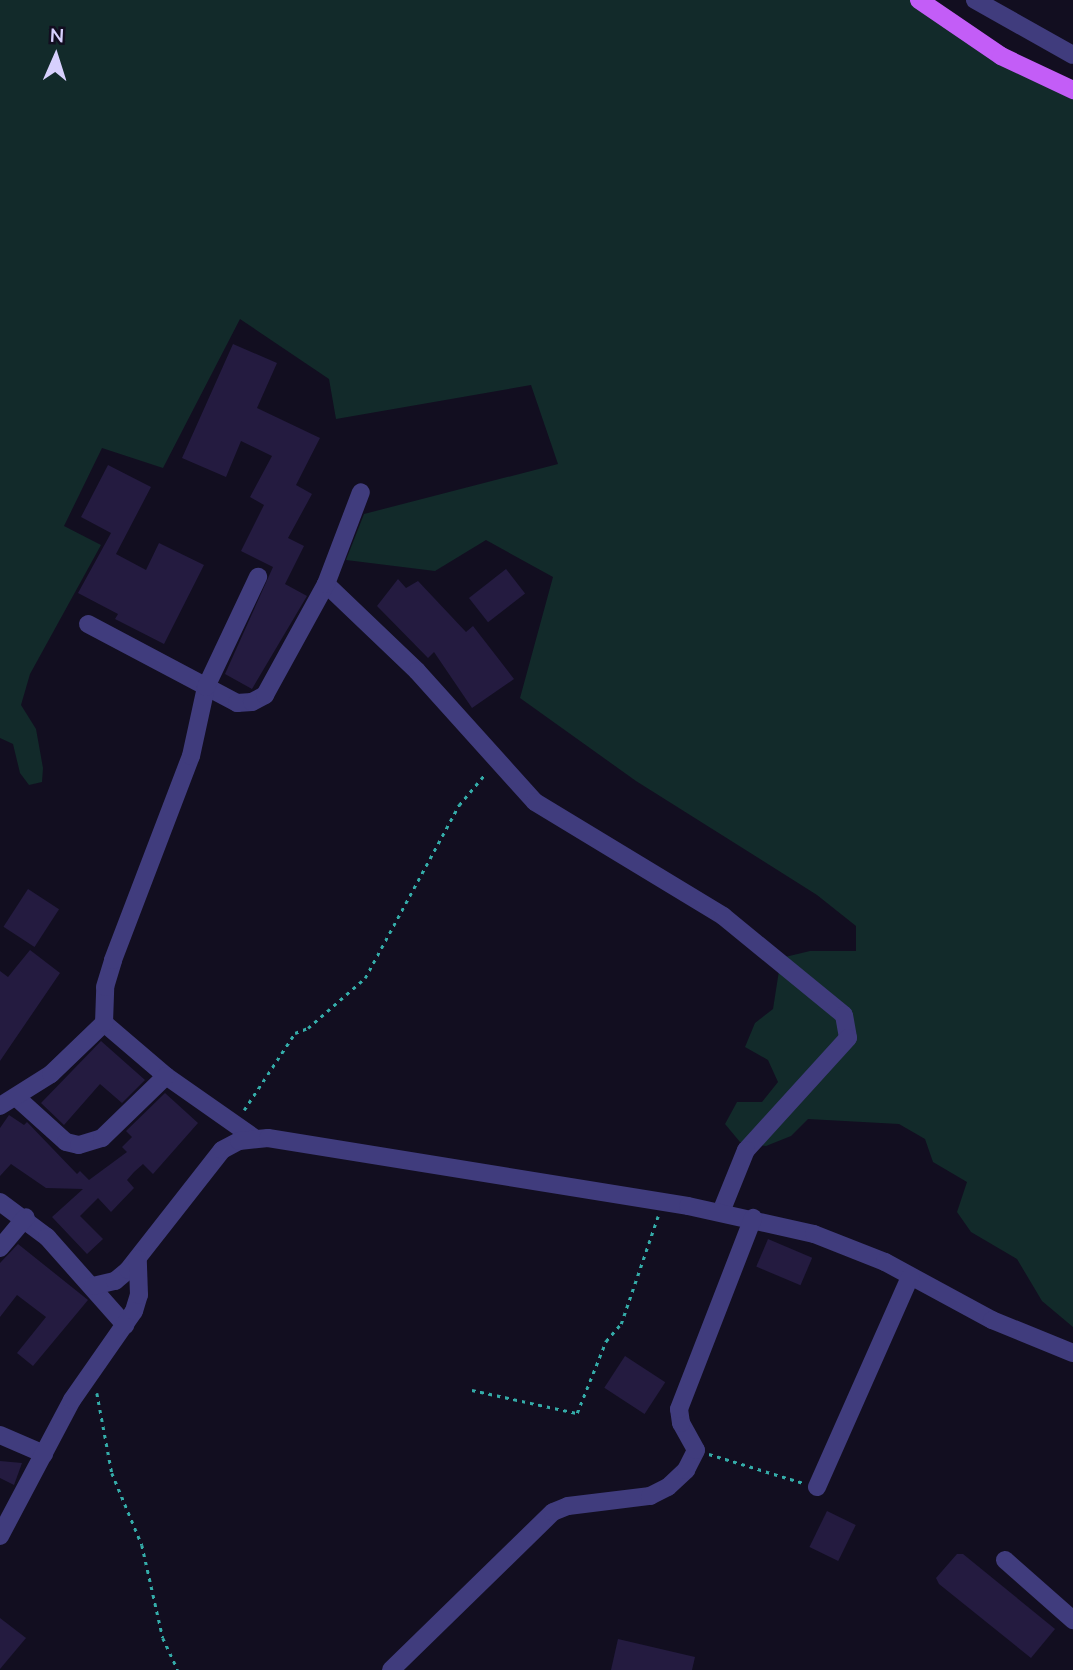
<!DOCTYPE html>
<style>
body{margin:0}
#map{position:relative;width:1073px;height:1670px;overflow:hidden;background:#120e20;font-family:Mulish,sans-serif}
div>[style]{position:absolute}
.green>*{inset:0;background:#122a2a}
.building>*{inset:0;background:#241b40;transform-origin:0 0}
.path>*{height:2.5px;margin-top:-1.25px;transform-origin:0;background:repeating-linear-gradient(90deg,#34aca9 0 3.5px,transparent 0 8.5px)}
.minor>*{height:18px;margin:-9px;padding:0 9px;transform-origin:9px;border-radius:9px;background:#403c7d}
.major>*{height:18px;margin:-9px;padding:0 9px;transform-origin:9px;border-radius:9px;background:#c35df7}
span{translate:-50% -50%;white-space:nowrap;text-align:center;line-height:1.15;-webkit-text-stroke:5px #120e20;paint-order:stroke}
.north{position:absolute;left:21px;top:21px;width:70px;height:70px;-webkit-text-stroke:5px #120e20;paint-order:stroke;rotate:3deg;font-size:19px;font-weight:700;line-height:28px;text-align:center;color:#d7d0fd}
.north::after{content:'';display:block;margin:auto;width:24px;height:32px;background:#d7d0fd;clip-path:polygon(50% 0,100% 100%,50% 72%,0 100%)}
</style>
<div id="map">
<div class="green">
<i style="clip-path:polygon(0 0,928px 0,1007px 62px,1073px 80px,1073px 1327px,1042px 1301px,1017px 1259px,971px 1232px,957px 1212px,967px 1182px,933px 1162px,925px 1139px,899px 1124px,808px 1119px,791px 1136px,766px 1146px,740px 1142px,725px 1124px,737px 1102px,762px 1102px,778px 1082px,768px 1060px,745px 1047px,755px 1023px,773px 1009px,781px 958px,810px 951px,856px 951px,856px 926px,817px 895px,636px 781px,520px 698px,553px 577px,486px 540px,435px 571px,346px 560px,364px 514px,558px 464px,531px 385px,336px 419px,329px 379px,240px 319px,163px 468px,102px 448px,64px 526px,101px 545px,30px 674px,21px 705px,36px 729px,43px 768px,42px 782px,29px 785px,20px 773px,13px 744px,0 738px)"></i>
</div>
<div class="building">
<i style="clip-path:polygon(233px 344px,277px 363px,257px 408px,320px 438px,296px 485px,312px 494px,288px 538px,304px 546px,285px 584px,307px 596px,252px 689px,225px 674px,273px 567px,241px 551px,264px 505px,250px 497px,272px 456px,241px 441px,226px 477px,182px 458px)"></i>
<i style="clip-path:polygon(108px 465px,151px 487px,116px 554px,146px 570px,159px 543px,204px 565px,164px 644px,115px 619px,118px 614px,78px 593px,111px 533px,81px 517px)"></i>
<i style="left:506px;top:569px;width:31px;height:47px;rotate:52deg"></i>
<i style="clip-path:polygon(398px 579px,406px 588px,418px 581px,466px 632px,473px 626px,514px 679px,472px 708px,434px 652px,428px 658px,377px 606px)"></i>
<i style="left:28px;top:889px;width:37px;height:45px;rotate:33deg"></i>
<i style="clip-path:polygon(30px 950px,60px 973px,0 1061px,0 971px,8px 977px)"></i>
<i style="clip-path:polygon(101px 1041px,145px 1080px,122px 1103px,100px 1084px,64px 1125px,41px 1103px)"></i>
<i style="clip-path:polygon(165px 1093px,198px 1123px,153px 1174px,143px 1164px,134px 1172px,127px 1180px,134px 1188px,111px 1212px,98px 1198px,80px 1216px,103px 1239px,87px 1254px,52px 1217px,83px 1189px,46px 1188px,11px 1164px,0 1176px,0 1128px,9px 1115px,24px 1125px,27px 1122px,77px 1174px,80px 1171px,89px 1180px,127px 1152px,122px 1147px,132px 1137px,126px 1131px)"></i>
<i style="left:768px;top:1239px;width:48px;height:30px;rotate:23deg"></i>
<i style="clip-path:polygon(18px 1244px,88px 1300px,33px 1366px,17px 1353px,46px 1317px,17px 1295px,0 1317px,0 1263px)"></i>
<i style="left:625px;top:1356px;width:48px;height:38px;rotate:33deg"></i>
<i style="clip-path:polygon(0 1461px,22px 1463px,14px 1485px,0 1478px)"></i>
<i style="left:827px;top:1511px;width:32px;height:40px;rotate:26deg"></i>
<i style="clip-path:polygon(957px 1554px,963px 1554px,1055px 1629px,1031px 1658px,939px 1584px,936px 1578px)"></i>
<i style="clip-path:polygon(0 1618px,26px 1638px,0 1669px)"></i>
<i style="clip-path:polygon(618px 1639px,695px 1657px,692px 1670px,611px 1670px)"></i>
</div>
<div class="path">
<i style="left:244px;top:1110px;width:92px;rotate:-56.5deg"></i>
<i style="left:295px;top:1033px;width:14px;rotate:-21deg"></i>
<i style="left:308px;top:1028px;width:76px;rotate:-41.3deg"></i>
<i style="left:365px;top:978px;width:197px;rotate:-61.5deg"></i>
<i style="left:459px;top:805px;width:42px;rotate:-49.8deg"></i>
<i style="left:472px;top:1390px;width:107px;rotate:12.4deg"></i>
<i style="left:577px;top:1413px;width:78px;rotate:-68.1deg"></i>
<i style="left:606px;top:1341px;width:23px;rotate:-49deg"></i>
<i style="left:621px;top:1324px;width:114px;rotate:-71.1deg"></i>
<i style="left:97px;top:1393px;width:81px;rotate:79.4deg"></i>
<i style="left:112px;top:1473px;width:78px;rotate:67.4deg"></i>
<i style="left:142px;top:1545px;width:95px;rotate:77.3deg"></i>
<i style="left:163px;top:1638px;width:35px;rotate:65deg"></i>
<i style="left:709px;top:1454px;width:98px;rotate:17.1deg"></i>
</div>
<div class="minor">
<i style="left:975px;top:0;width:112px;rotate:29.3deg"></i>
<i style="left:326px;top:584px;width:126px;rotate:43.7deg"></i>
<i style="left:417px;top:671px;width:176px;rotate:48deg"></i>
<i style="left:535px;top:802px;width:220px;rotate:31.2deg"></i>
<i style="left:723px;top:916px;width:156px;rotate:39.3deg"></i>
<i style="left:844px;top:1015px;width:23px;rotate:80deg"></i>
<i style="left:848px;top:1038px;width:151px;rotate:132.3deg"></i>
<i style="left:746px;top:1150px;width:67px;rotate:112deg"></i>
<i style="left:88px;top:624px;width:169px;rotate:27.9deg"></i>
<i style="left:237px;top:703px;width:15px;rotate:-4deg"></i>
<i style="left:252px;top:702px;width:15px;rotate:-28deg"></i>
<i style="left:265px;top:695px;width:127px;rotate:-61.2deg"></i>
<i style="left:326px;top:584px;width:98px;rotate:-69.2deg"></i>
<i style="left:104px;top:1023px;width:82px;rotate:40.5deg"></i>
<i style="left:166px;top:1076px;width:106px;rotate:35deg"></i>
<i style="left:16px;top:1097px;width:67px;rotate:42deg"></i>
<i style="left:66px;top:1142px;width:13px;rotate:13deg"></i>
<i style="left:79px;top:1145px;width:24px;rotate:-17deg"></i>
<i style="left:102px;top:1138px;width:89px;rotate:-44.1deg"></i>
<i style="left:0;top:1106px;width:60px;rotate:-32.1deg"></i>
<i style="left:51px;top:1074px;width:74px;rotate:-43.9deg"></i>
<i style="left:104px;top:1023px;width:36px;rotate:-88deg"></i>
<i style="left:105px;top:987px;width:28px;rotate:-73deg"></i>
<i style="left:113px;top:960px;width:218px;rotate:-69.1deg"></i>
<i style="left:191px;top:756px;width:71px;rotate:-77.7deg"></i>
<i style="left:206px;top:687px;width:122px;rotate:-64.7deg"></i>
<i style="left:0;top:1202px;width:59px;rotate:36.7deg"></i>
<i style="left:47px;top:1237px;width:118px;rotate:48.4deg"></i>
<i style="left:0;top:1248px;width:40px;rotate:-50deg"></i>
<i style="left:93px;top:1286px;width:23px;rotate:-13deg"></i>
<i style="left:115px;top:1281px;width:17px;rotate:-40deg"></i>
<i style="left:128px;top:1270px;width:152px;rotate:-51.9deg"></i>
<i style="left:222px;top:1150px;width:19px;rotate:-28deg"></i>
<i style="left:239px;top:1141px;width:29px;rotate:-6deg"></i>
<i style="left:268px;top:1138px;width:425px;rotate:9.2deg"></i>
<i style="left:688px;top:1206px;width:129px;rotate:12.5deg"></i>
<i style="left:814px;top:1234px;width:76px;rotate:21.5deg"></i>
<i style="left:885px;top:1262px;width:122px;rotate:28.5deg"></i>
<i style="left:992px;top:1320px;width:87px;rotate:22.2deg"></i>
<i style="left:0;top:1435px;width:48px;rotate:23.4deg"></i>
<i style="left:817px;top:1487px;width:230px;rotate:-66.1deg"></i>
<i style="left:0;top:1536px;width:154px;rotate:-62.1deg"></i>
<i style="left:72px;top:1400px;width:108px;rotate:-55.1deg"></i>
<i style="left:134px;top:1311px;width:17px;rotate:-73deg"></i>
<i style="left:139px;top:1295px;width:36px;rotate:-92deg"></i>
<i style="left:1005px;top:1560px;width:91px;rotate:41.4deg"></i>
<i style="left:391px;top:1670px;width:226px;rotate:-44.3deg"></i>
<i style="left:553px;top:1512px;width:16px;rotate:-22deg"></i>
<i style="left:568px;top:1506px;width:83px;rotate:-7deg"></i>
<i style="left:650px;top:1496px;width:20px;rotate:-27deg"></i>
<i style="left:668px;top:1487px;width:25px;rotate:-43deg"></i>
<i style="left:686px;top:1470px;width:22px;rotate:-63deg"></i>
<i style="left:696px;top:1450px;width:31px;rotate:-119deg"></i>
<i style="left:681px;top:1423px;width:14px;rotate:-98deg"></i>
<i style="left:679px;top:1409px;width:205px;rotate:-68.8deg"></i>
</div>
<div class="major">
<i style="left:919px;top:0;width:99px;rotate:34.3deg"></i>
<i style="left:1001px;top:56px;width:80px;rotate:25.3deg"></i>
</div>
<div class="north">N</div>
</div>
